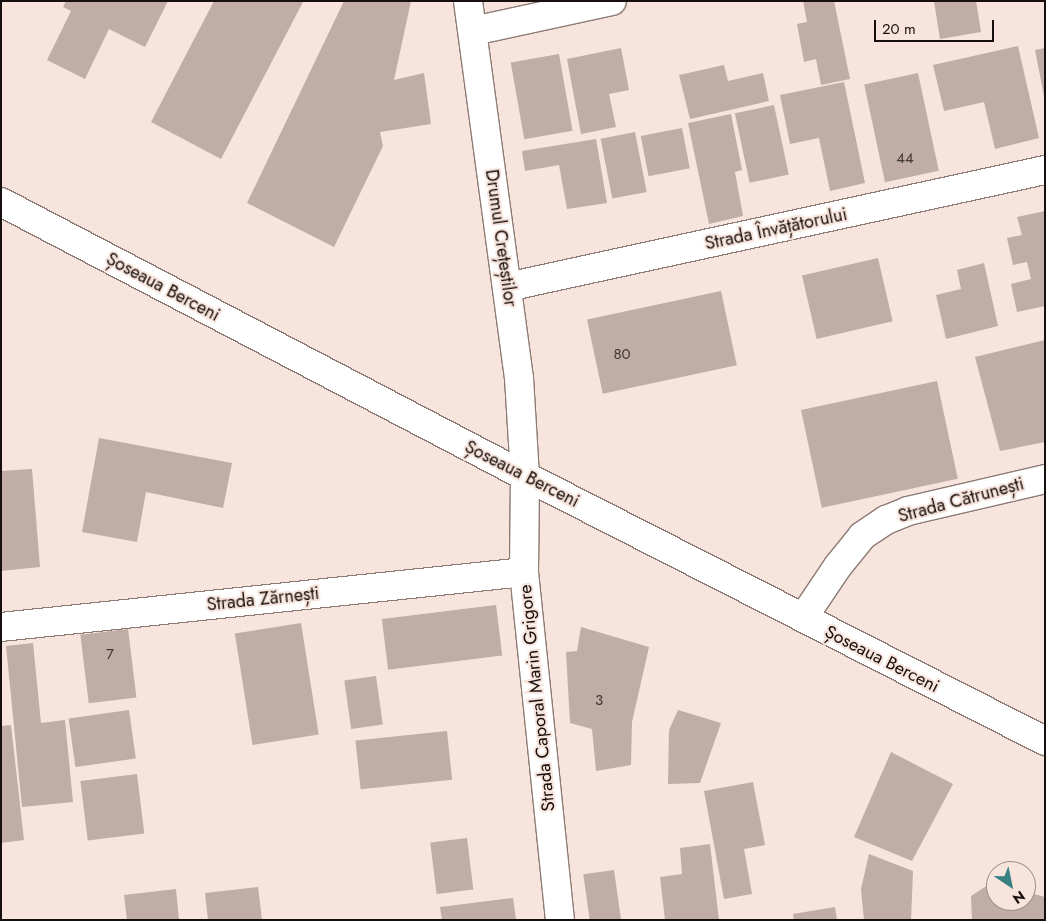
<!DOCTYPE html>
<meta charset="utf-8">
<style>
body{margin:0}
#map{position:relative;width:1046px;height:921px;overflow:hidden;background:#f7e4dc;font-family:Jost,sans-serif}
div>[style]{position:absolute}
.building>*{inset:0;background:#c0ada6;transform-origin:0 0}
.roads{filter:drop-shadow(1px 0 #8c7b74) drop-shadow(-1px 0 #8c7b74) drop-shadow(0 1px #8c7b74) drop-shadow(0 -1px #8c7b74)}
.minor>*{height:28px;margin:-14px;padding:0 14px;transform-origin:14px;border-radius:14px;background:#fff}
.secondary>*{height:28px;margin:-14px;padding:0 14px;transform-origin:14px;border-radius:14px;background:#fff}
span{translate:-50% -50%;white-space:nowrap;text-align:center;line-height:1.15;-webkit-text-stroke:4px #f7e4dc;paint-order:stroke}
.number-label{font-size:15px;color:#403633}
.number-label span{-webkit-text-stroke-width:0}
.street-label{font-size:18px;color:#160f0d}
.frame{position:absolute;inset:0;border:2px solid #160f0d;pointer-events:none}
.north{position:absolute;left:986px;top:861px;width:50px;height:50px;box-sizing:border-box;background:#f7e4dc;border:1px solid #9d8f89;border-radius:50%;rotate:146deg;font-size:14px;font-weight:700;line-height:20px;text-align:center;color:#160f0d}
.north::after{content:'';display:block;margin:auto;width:18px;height:22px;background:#388182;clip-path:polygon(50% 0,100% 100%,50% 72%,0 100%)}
.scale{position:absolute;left:874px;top:20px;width:120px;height:22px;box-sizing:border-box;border:2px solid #160f0d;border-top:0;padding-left:6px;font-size:15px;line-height:18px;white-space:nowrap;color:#160f0d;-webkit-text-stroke:4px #f7e4dc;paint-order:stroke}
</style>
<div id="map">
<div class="building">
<i style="clip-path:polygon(66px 1px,168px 1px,145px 47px,109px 29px,85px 79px,47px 60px,71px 11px,63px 7px)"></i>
<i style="clip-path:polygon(214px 1px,303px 2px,221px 159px,151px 122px)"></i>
<i style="clip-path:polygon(344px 1px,411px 1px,394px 80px,424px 73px,431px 124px,380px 132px,383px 146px,334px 247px,247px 203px)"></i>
<i style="clip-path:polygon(803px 1px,834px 1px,850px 79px,821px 85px,816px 59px,804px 62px,797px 24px,807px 22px)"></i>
<i style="clip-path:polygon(934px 1px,976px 1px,981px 32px,940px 39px)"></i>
<i style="clip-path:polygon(1018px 46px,1039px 138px,995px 149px,984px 102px,944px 111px,933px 65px)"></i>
<i style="clip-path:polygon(621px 48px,629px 90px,609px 94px,616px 127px,581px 134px,567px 59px)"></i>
<i style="clip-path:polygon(1045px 48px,1045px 96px,1044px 96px,1035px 50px)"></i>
<i style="left:559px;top:54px;width:78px;height:49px;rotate:80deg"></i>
<i style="clip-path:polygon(724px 65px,728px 81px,763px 73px,769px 101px,690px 119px,679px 75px)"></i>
<i style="left:918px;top:73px;width:100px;height:55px;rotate:78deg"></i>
<i style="clip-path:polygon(844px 82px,865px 183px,830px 191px,819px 138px,790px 144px,780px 95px)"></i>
<i style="left:774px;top:105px;width:71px;height:40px;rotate:78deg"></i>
<i style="clip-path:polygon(731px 114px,742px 170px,735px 172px,743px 216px,709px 224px,688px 123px)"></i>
<i style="left:682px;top:128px;width:41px;height:42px;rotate:79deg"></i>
<i style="left:635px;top:132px;width:61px;height:35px;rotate:79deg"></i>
<i style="clip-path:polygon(596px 139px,607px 203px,567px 209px,559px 165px,525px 171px,522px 151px)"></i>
<i style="clip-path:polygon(1045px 211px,1045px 306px,1017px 312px,1011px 284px,1031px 279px,1027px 262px,1013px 265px,1007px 238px,1022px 235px,1017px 217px)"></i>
<i style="left:878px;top:258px;width:65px;height:78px;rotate:77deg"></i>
<i style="clip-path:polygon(984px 263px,998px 326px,946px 339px,936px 295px,961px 289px,957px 270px)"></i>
<i style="left:721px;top:291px;width:76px;height:137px;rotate:78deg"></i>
<i style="clip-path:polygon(1045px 340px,1045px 442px,1000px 451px,975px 357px)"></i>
<i style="left:937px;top:381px;width:100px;height:139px;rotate:78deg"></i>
<i style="clip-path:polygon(99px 438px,232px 463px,223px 508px,146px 492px,137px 542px,82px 532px)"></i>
<i style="clip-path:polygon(32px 469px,40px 567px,1px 571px,1px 471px)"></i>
<i style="left:496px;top:605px;width:51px;height:115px;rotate:83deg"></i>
<i style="left:301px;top:623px;width:113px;height:67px;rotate:81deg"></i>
<i style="clip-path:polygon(581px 627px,649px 647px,632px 722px,631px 765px,596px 771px,592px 729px,570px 723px,566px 652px,577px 651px)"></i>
<i style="left:128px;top:629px;width:69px;height:48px;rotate:83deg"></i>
<i style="clip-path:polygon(33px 643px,41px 723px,65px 720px,73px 802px,22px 807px,6px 646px)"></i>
<i style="left:376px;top:676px;width:49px;height:32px;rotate:82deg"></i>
<i style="left:129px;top:710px;width:49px;height:61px;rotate:82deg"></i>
<i style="clip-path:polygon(678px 710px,721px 723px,700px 783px,668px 784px,669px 730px)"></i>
<i style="clip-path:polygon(11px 725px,24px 840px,1px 843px,1px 726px)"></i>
<i style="left:447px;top:731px;width:49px;height:92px;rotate:84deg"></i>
<i style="clip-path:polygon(891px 752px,953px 784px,912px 861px,854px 837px)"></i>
<i style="left:137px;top:774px;width:60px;height:57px;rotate:83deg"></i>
<i style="clip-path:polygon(753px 782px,765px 845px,744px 849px,752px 894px,724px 899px,704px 791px)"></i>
<i style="left:467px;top:838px;width:52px;height:37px;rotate:83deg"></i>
<i style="clip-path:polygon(710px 844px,719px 920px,665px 920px,660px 877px,682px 874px,680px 848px)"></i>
<i style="clip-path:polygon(869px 854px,913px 871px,911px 920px,864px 920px,861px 889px)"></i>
<i style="left:614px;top:870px;width:50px;height:31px;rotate:82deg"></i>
<i style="clip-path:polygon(991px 883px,996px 884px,996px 901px,1026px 901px,1026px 892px,1045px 897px,1045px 920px,972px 920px,971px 896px)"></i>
<i style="clip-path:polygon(258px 887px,262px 920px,208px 920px,205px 893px)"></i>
<i style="clip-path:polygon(176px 889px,179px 920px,127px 920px,124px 895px)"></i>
<i style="clip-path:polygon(513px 898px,516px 920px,442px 920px,440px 907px)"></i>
<i style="clip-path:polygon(835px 907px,837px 920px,794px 920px,793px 914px)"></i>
</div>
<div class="roads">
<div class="minor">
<i style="left:468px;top:1px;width:380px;rotate:82.3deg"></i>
<i style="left:519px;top:378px;width:98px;rotate:86.5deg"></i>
<i style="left:525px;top:476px;width:96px;rotate:90.6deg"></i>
<i style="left:524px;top:572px;width:350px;rotate:84.1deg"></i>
<i style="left:473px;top:31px;width:142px;rotate:-12.2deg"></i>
<i style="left:507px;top:287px;width:551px;rotate:-12.27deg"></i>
<i style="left:803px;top:618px;width:63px;rotate:-56.1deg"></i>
<i style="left:838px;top:566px;width:38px;rotate:-51deg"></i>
<i style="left:862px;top:536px;width:29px;rotate:-34deg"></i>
<i style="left:886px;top:520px;width:24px;rotate:-22deg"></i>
<i style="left:908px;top:511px;width:141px;rotate:-13.1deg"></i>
<i style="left:1px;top:627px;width:526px;rotate:-6deg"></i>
</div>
<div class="secondary">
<i style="left:1px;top:202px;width:591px;rotate:27.61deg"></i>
<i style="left:525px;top:476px;width:584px;rotate:27deg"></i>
</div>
</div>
<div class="number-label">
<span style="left:905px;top:159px">44</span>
<span style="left:622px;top:355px">80</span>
<span style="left:110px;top:655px">7</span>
<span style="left:599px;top:701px">3</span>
</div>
<div class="street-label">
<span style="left:776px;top:229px;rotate:-12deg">Strada Învățătorului</span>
<span style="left:501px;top:238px;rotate:82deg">Drumul Crețeștilor</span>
<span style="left:163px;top:287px;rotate:28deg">Șoseaua Berceni</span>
<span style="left:522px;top:474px;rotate:27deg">Șoseaua Berceni</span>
<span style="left:961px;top:500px;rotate:-15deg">Strada Cătrunești</span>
<span style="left:263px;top:599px;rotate:-6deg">Strada Zărnești</span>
<span style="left:882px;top:659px;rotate:27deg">Șoseaua Berceni</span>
<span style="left:537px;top:698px;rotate:-96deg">Strada Caporal Marin Grigore</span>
</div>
<div class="frame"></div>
<div class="north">N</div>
<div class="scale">20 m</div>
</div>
